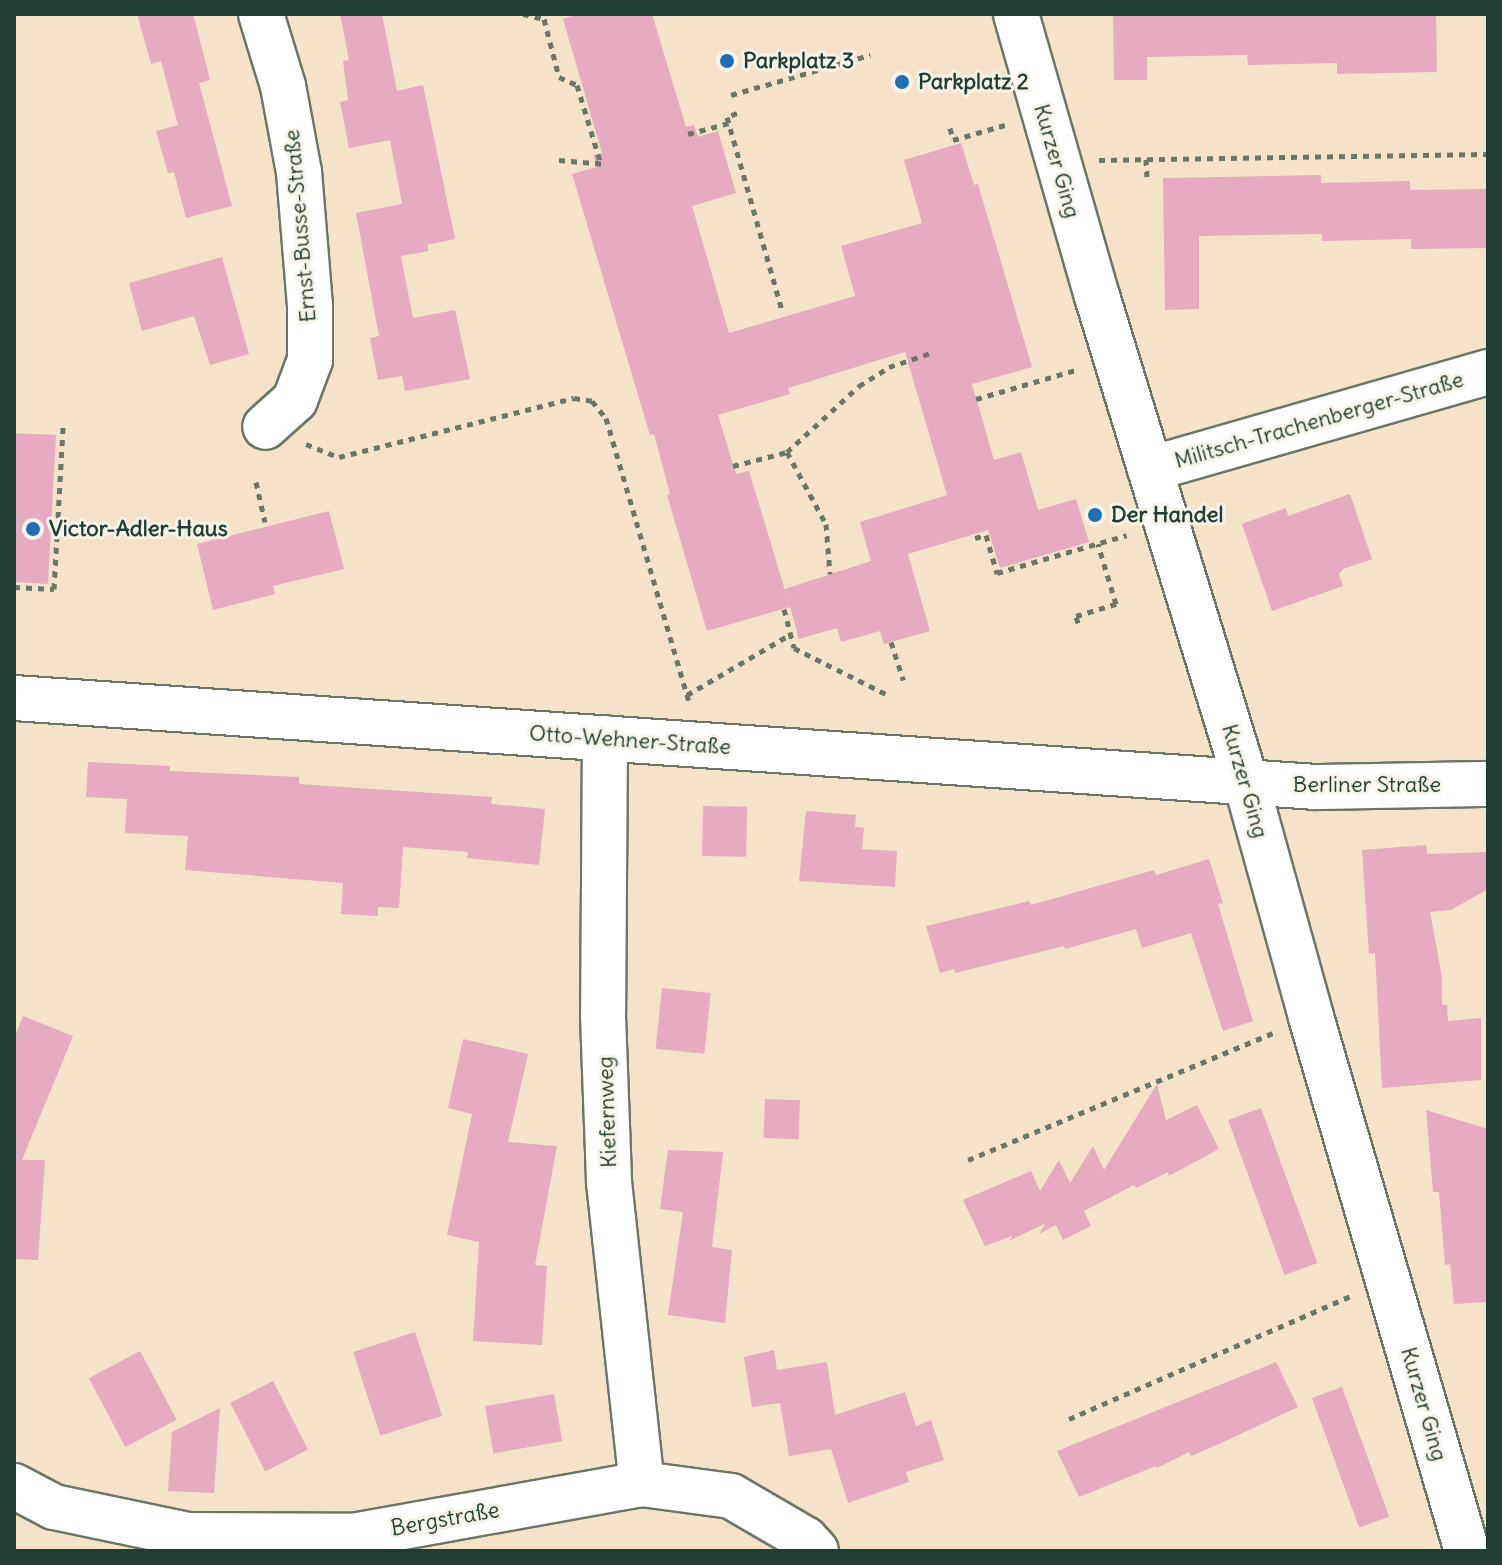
<!DOCTYPE html>
<meta charset="utf-8">
<style>
body{margin:0}
#map{position:relative;width:1502px;height:1565px;overflow:hidden;background:#f4e2c9;font-family:Delius,sans-serif}
div>[style]{position:absolute}
.building>*{inset:0;background:#e6abc0;transform-origin:0 0}
.path>*{height:5px;margin-top:-2.5px;transform-origin:0;background:repeating-linear-gradient(90deg,#6a7768 0 6px,transparent 0 12px)}
.roads{filter:drop-shadow(2px 0 #6a7768) drop-shadow(-2px 0 #6a7768) drop-shadow(0 2px #6a7768) drop-shadow(0 -2px #6a7768)}
.minor>*{height:44px;margin:-22px;padding:0 22px;transform-origin:22px;border-radius:22px;background:#fff}
.dots>*{width:22px;height:22px;translate:-50% -50%;box-sizing:border-box;border:4px solid #f7f3e8;border-radius:50%}
span{translate:-50% -50%;white-space:nowrap;text-align:center;line-height:1.15;-webkit-text-stroke:6px #f7f3e8;paint-order:stroke}
.poi-label{font-size:22px;color:#1f3d34;font-weight:700}
.left{translate:0 -50%;text-align:left}
.street-label{font-size:22px;color:#1f3d34}
.frame{position:absolute;inset:0;border:16px solid #1f3d34;pointer-events:none}
</style>
<div id="map">
<div class="building">
<i style="clip-path:polygon(137px 14px,193px 14px,210px 80px,199px 83px,232px 206px,186px 218px,174px 172px,168px 173px,156px 131px,178px 125px,161px 61px,151px 64px)"></i>
<i style="clip-path:polygon(340px 14px,382px 14px,397px 91px,423px 85px,455px 239px,427px 245px,429px 251px,401px 256px,413px 318px,455px 310px,470px 379px,405px 391px,402px 376px,378px 380px,370px 338px,379px 336px,356px 213px,402px 204px,390px 140px,349px 148px,340px 102px,348px 100px,343px 61px,349px 60px)"></i>
<i style="clip-path:polygon(579px 14px,652px 14px,686px 127px,694px 125px,698px 137px,718px 131px,736px 193px,692px 206px,729px 333px,855px 296px,841px 246px,922px 223px,904px 160px,961px 143px,974px 185px,978px 184px,1032px 367px,972px 384px,994px 460px,1021px 452px,1038px 510px,1076px 499px,1089px 542px,1000px 568px,988px 530px,908px 554px,930px 631px,884px 644px,880px 631px,841px 642px,837px 628px,799px 639px,785px 589px,871px 561px,860px 522px,947px 495px,905px 352px,788px 388px,790px 394px,718px 415px,736px 474px,749px 471px,790px 607px,707px 631px,667px 495px,670px 494px,654px 434px,650px 435px,572px 174px,597px 167px,593px 155px,602px 153px,563px 19px)"></i>
<i style="clip-path:polygon(1113px 14px,1436px 14px,1437px 72px,1337px 74px,1337px 63px,1248px 65px,1247px 55px,1147px 57px,1147px 80px,1114px 80px)"></i>
<i style="clip-path:polygon(1321px 175px,1321px 183px,1410px 181px,1410px 190px,1488px 189px,1488px 248px,1411px 249px,1411px 239px,1322px 241px,1322px 234px,1199px 236px,1199px 309px,1165px 310px,1163px 178px)"></i>
<i style="clip-path:polygon(222px 257px,249px 354px,210px 365px,194px 316px,142px 331px,129px 283px)"></i>
<i style="clip-path:polygon(14px 433px,56px 435px,48px 584px,14px 582px)"></i>
<i style="clip-path:polygon(1350px 494px,1372px 559px,1343px 569px,1339px 574px,1343px 586px,1272px 611px,1242px 524px,1286px 508px,1288px 516px)"></i>
<i style="clip-path:polygon(329px 511px,344px 569px,273px 586px,275px 594px,213px 610px,197px 544px)"></i>
<i style="clip-path:polygon(88px 762px,170px 766px,170px 771px,299px 777px,299px 784px,492px 797px,491px 804px,545px 809px,539px 865px,467px 858px,468px 852px,403px 847px,399px 908px,378px 907px,378px 916px,341px 914px,343px 883px,185px 870px,188px 836px,125px 833px,127px 799px,86px 797px)"></i>
<i style="left:703px;top:806px;width:44px;height:50px;rotate:1deg"></i>
<i style="clip-path:polygon(806px 811px,856px 815px,855px 827px,864px 828px,862px 849px,897px 851px,895px 887px,799px 881px)"></i>
<i style="clip-path:polygon(1426px 845px,1427px 854px,1488px 852px,1488px 889px,1451px 910px,1430px 912px,1442px 977px,1442px 1005px,1447px 1005px,1448px 1021px,1481px 1018px,1481px 1080px,1382px 1088px,1375px 953px,1369px 954px,1362px 850px)"></i>
<i style="clip-path:polygon(1209px 859px,1223px 903px,1218px 904px,1253px 1021px,1223px 1031px,1191px 933px,1142px 948px,1136px 929px,1065px 949px,1064px 946px,955px 973px,954px 969px,940px 973px,926px 926px,1029px 901px,1031px 905px,1154px 870px,1156px 875px)"></i>
<i style="left:662px;top:988px;width:49px;height:61px;rotate:6deg"></i>
<i style="clip-path:polygon(23px 1016px,73px 1036px,22px 1160px,45px 1160px,38px 1260px,14px 1259px,14px 1039px)"></i>
<i style="clip-path:polygon(463px 1039px,528px 1054px,508px 1142px,557px 1146px,535px 1265px,547px 1266px,542px 1345px,473px 1341px,479px 1242px,447px 1235px,472px 1114px,448px 1108px)"></i>
<i style="clip-path:polygon(1157px 1084px,1166px 1120px,1197px 1105px,1219px 1149px,1169px 1176px,1168px 1172px,1136px 1188px,1134px 1185px,1084px 1211px,1091px 1226px,1063px 1240px,1056px 1225px,1039px 1234px,1046px 1223px,1009px 1241px,1012px 1236px,985px 1246px,963px 1200px,1031px 1171px,1040px 1191px,1059px 1160px,1070px 1183px,1093px 1146px,1104px 1170px)"></i>
<i style="left:765px;top:1099px;width:35px;height:39px;rotate:2deg"></i>
<i style="left:1261px;top:1108px;width:165px;height:35px;rotate:70deg"></i>
<i style="clip-path:polygon(1426px 1110px,1488px 1129px,1488px 1302px,1454px 1304px,1450px 1264px,1445px 1265px,1439px 1192px,1433px 1192px)"></i>
<i style="clip-path:polygon(668px 1150px,723px 1152px,712px 1247px,732px 1250px,725px 1323px,668px 1315px,683px 1212px,660px 1209px)"></i>
<i style="left:415px;top:1332px;width:88px;height:65px;rotate:72deg"></i>
<i style="clip-path:polygon(774px 1350px,777px 1370px,827px 1362px,835px 1415px,905px 1392px,916px 1426px,931px 1420px,944px 1460px,906px 1472px,909px 1482px,848px 1503px,831px 1449px,789px 1456px,780px 1403px,752px 1407px,744px 1357px)"></i>
<i style="left:140px;top:1351px;width:78px;height:58px;rotate:62deg"></i>
<i style="clip-path:polygon(1276px 1362px,1298px 1407px,1219px 1444px,1191px 1456px,1189px 1452px,1157px 1468px,1156px 1466px,1079px 1497px,1057px 1451px)"></i>
<i style="left:273px;top:1381px;width:77px;height:48px;rotate:63deg"></i>
<i style="left:1342px;top:1387px;width:138px;height:32px;rotate:70deg"></i>
<i style="left:554px;top:1394px;width:48px;height:70px;rotate:80deg"></i>
<i style="clip-path:polygon(220px 1408px,214px 1493px,168px 1491px,172px 1432px)"></i>
</div>
<div class="path">
<i style="left:523px;top:14px;width:22px;rotate:13deg"></i>
<i style="left:544px;top:19px;width:60px;rotate:75.5deg"></i>
<i style="left:559px;top:77px;width:20px;rotate:24deg"></i>
<i style="left:577px;top:85px;width:83px;rotate:73.1deg"></i>
<i style="left:731px;top:95px;width:145px;rotate:-16.1deg"></i>
<i style="left:737px;top:113px;width:11px;rotate:158deg"></i>
<i style="left:727px;top:117px;width:204px;rotate:74.1deg"></i>
<i style="left:950px;top:128px;width:12px;rotate:76deg"></i>
<i style="left:953px;top:140px;width:54px;rotate:-16.1deg"></i>
<i style="left:688px;top:134px;width:42px;rotate:-15deg"></i>
<i style="left:1146px;top:159px;width:18px;rotate:87deg"></i>
<i style="left:559px;top:160px;width:46px;rotate:5deg"></i>
<i style="left:1099px;top:160px;width:389px;rotate:-0.9deg"></i>
<i style="left:976px;top:399px;width:107px;rotate:-16.2deg"></i>
<i style="left:306px;top:444px;width:35px;rotate:22deg"></i>
<i style="left:339px;top:457px;width:242px;rotate:-14.1deg"></i>
<i style="left:574px;top:398px;width:18px;rotate:9deg"></i>
<i style="left:592px;top:401px;width:22px;rotate:51deg"></i>
<i style="left:606px;top:418px;width:296px;rotate:73.7deg"></i>
<i style="left:787px;top:452px;width:82px;rotate:61.6deg"></i>
<i style="left:826px;top:524px;width:50px;rotate:85.4deg"></i>
<i style="left:733px;top:466px;width:56px;rotate:-14.5deg"></i>
<i style="left:787px;top:452px;width:98px;rotate:-42.5deg"></i>
<i style="left:859px;top:386px;width:36px;rotate:-32deg"></i>
<i style="left:889px;top:367px;width:47px;rotate:-18.4deg"></i>
<i style="left:256px;top:482px;width:41px;rotate:77.3deg"></i>
<i style="left:975px;top:538px;width:11px;rotate:-15deg"></i>
<i style="left:986px;top:535px;width:40px;rotate:74deg"></i>
<i style="left:997px;top:573px;width:135px;rotate:-16.3deg"></i>
<i style="left:14px;top:587px;width:40px;rotate:2.9deg"></i>
<i style="left:54px;top:589px;width:163px;rotate:-86.8deg"></i>
<i style="left:784px;top:609px;width:40px;rotate:75.6deg"></i>
<i style="left:794px;top:648px;width:105px;rotate:26.6deg"></i>
<i style="left:1078px;top:623px;width:7px;rotate:-106deg"></i>
<i style="left:1076px;top:616px;width:42px;rotate:-16.7deg"></i>
<i style="left:1116px;top:604px;width:63px;rotate:-106.7deg"></i>
<i style="left:891px;top:642px;width:40px;rotate:72deg"></i>
<i style="left:687px;top:695px;width:121px;rotate:-30.4deg"></i>
<i style="left:968px;top:1160px;width:330px;rotate:-22.6deg"></i>
<i style="left:1069px;top:1419px;width:307px;rotate:-23.6deg"></i>
</div>
<div class="roads">
<div class="minor">
<i style="left:261px;top:14px;width:75px;rotate:73deg"></i>
<i style="left:283px;top:86px;width:87px;rotate:79.5deg"></i>
<i style="left:299px;top:172px;width:133px;rotate:85.3deg"></i>
<i style="left:310px;top:305px;width:55px;rotate:90deg"></i>
<i style="left:310px;top:360px;width:43px;rotate:110.6deg"></i>
<i style="left:295px;top:400px;width:40px;rotate:138deg"></i>
<i style="left:1016px;top:14px;width:293px;rotate:74deg"></i>
<i style="left:1097px;top:296px;width:508px;rotate:72.96deg"></i>
<i style="left:1246px;top:782px;width:244px;rotate:74.5deg"></i>
<i style="left:1311px;top:1017px;width:556px;rotate:73.72deg"></i>
<i style="left:1150px;top:469px;width:352px;rotate:-16deg"></i>
<i style="left:14px;top:698px;width:1304px;rotate:3.91deg"></i>
<i style="left:1315px;top:787px;width:173px;rotate:-1deg"></i>
<i style="left:605px;top:738px;width:278px;rotate:90.4deg"></i>
<i style="left:603px;top:1016px;width:166px;rotate:87.9deg"></i>
<i style="left:609px;top:1182px;width:304px;rotate:83.8deg"></i>
<i style="left:14px;top:1486px;width:45px;rotate:27.7deg"></i>
<i style="left:54px;top:1507px;width:137px;rotate:11.8deg"></i>
<i style="left:188px;top:1535px;width:165px;rotate:0.3deg"></i>
<i style="left:353px;top:1536px;width:294px;rotate:-10.2deg"></i>
<i style="left:642px;top:1484px;width:90px;rotate:7.7deg"></i>
<i style="left:731px;top:1496px;width:86px;rotate:30.2deg"></i>
<i style="left:805px;top:1539px;width:16px;rotate:47deg"></i>
</div>
</div>
<div class="dots">
<i style="left:727px;top:61px;background:#1f6fb2"></i>
<i style="left:902px;top:82px;background:#1f6fb2"></i>
<i style="left:1095px;top:515px;background:#1f6fb2"></i>
<i style="left:33px;top:529px;background:#1f6fb2"></i>
</div>
<div class="poi-label">
<span class="left" style="left:743px;top:61px">Parkplatz 3</span>
<span class="left" style="left:918px;top:82px">Parkplatz 2</span>
<span class="left" style="left:1111px;top:515px">Der Handel</span>
<span class="left" style="left:49px;top:529px">Victor-Adler-Haus</span>
</div>
<div class="street-label">
<span style="left:1057px;top:161px;rotate:74deg">Kurzer Ging</span>
<span style="left:300px;top:226px;rotate:-95deg">Ernst-Busse-Straße</span>
<span style="left:1319px;top:420px;rotate:-16deg">Militsch-Trachenberger-Straße</span>
<span style="left:630px;top:740px;rotate:4deg">Otto-Wehner-Straße</span>
<span style="left:1245px;top:781px;rotate:74deg">Kurzer Ging</span>
<span style="left:1367px;top:785px">Berliner Straße</span>
<span style="left:607px;top:1112px;rotate:-92deg">Kiefernweg</span>
<span style="left:1424px;top:1404px;rotate:74deg">Kurzer Ging</span>
<span style="left:445px;top:1519px;rotate:-10deg">Bergstraße</span>
</div>
<div class="frame"></div>
</div>
